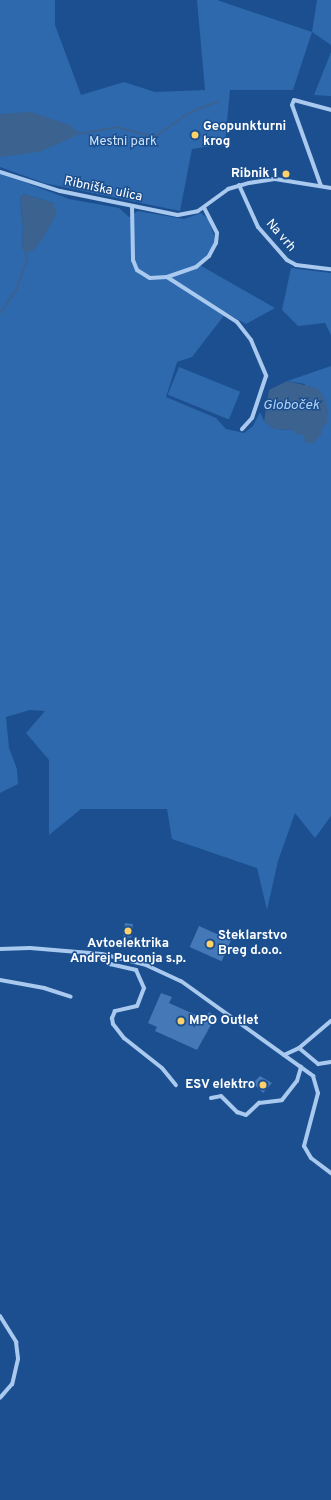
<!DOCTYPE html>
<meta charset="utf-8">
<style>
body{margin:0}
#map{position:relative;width:331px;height:1500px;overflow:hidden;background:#1b4f8f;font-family:Overpass,sans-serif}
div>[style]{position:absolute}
.green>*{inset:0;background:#2e69ad;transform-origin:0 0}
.water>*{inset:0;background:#3c6290}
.stream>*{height:2px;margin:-1px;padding:0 1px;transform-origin:1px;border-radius:1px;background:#3c6290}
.building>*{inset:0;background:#4478b7;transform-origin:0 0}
.street>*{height:4px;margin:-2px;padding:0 2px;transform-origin:2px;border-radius:2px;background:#a9c9ee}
.dots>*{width:11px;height:11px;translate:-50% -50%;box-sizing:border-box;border:2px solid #1b4f8f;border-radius:50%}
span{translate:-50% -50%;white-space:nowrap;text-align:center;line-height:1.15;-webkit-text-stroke:3px #1b4f8f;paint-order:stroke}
.poi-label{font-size:13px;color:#fff;font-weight:700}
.left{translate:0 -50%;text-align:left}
.right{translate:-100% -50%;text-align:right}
.park-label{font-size:13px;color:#cfe3fa}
.street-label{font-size:13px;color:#fff}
.water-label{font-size:14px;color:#b5d3f5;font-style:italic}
</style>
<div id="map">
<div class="green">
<i style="clip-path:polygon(0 0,55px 0,55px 25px,81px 95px,124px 82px,155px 92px,205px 90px,197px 0,217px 0,312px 32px,317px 0,331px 0,331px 45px,312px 32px,293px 90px,230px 90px,225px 144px,192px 149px,180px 211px,44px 183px,0 167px)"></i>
<i style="clip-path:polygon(331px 52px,331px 96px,314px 95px)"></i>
<i style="clip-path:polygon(evenodd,0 173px,69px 199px,119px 208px,129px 217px,138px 211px,184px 219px,201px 213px,209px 220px,215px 239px,211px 250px,198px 264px,275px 308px,246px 324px,226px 313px,192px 357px,177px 362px,166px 397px,216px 418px,226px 429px,244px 433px,253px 426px,260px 412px,264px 421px,274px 429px,292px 430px,305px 384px,287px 381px,331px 366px,331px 816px,315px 838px,295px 813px,278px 861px,267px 910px,257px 868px,172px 839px,167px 809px,81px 809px,49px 835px,49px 760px,26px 733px,45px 711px,30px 710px,6px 717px,9px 748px,17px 769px,18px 784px,0 793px,0 173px,24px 194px,53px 203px,22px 249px,23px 228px,20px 198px,24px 194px)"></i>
<i style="clip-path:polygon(291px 268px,331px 273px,331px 335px,325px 323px,298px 326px,282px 310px)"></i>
<i style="left:179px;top:367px;width:66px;height:30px;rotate:22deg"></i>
</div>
<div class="water">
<i style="clip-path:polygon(31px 112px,70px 125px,78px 132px,76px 136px,39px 152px,0 157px,0 114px)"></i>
<i style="clip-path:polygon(24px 194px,53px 203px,57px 213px,42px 240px,33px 251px,26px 252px,22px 249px,23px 228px,20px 198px)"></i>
<i style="clip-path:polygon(287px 381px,317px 388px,324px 397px,328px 410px,327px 423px,321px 429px,322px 433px,314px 443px,306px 443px,303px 435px,298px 435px,292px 430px,274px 429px,264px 421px,269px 390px)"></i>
</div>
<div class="stream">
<i style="left:78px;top:134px;width:40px;rotate:-10deg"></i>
<i style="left:117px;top:127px;width:38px;rotate:15deg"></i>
<i style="left:154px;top:137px;width:42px;rotate:-34.4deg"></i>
<i style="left:189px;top:113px;width:31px;rotate:-22deg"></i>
<i style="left:0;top:313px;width:28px;rotate:-55deg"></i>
<i style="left:16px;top:290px;width:33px;rotate:-70deg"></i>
<i style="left:27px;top:259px;width:7px;rotate:-98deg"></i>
</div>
<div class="building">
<i style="left:125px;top:923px;width:8px;height:14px;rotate:7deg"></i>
<i style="left:199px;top:926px;width:35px;height:23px;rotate:24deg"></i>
<i style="clip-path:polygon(161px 993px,172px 997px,169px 1003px,205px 1019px,209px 1012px,216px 1016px,197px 1050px,155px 1031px,157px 1027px,148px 1023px)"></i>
<i style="clip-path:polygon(260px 1076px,272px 1083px,263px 1093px,253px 1083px)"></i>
</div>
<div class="street">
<i style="left:0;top:172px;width:63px;rotate:17.6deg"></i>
<i style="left:60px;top:191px;width:120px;rotate:11.5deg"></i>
<i style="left:178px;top:215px;width:20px;rotate:-11deg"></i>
<i style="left:198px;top:211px;width:37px;rotate:-36deg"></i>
<i style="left:228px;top:189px;width:22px;rotate:-16deg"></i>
<i style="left:249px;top:183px;width:26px;rotate:-9deg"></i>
<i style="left:275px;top:179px;width:57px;rotate:9.1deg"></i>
<i style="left:239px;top:185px;width:46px;rotate:65.7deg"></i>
<i style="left:258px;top:227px;width:44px;rotate:48.7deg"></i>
<i style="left:287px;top:260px;width:10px;rotate:29deg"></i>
<i style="left:296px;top:265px;width:35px;rotate:7deg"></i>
<i style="left:321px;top:186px;width:86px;rotate:-109.7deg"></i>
<i style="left:292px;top:105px;width:5px;rotate:-68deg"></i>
<i style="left:294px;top:100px;width:38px;rotate:15deg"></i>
<i style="left:132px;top:206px;width:54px;rotate:88.9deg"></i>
<i style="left:133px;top:260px;width:11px;rotate:68deg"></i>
<i style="left:137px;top:270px;width:15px;rotate:32deg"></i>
<i style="left:150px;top:278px;width:17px;rotate:-3deg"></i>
<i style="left:167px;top:277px;width:31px;rotate:-19deg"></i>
<i style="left:196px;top:267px;width:17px;rotate:-40deg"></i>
<i style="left:209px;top:256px;width:15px;rotate:-62deg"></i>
<i style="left:216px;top:243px;width:10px;rotate:-84deg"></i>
<i style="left:217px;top:233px;width:28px;rotate:-117deg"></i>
<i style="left:167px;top:277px;width:83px;rotate:32.7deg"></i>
<i style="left:237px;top:322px;width:23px;rotate:52deg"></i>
<i style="left:251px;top:340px;width:39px;rotate:67deg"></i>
<i style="left:266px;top:376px;width:44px;rotate:108.4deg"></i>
<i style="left:252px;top:418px;width:15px;rotate:132deg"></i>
<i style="left:0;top:949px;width:30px;rotate:-2deg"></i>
<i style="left:30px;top:948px;width:72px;rotate:4.8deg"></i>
<i style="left:102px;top:954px;width:45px;rotate:14deg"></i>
<i style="left:146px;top:965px;width:38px;rotate:25deg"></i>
<i style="left:181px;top:981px;width:163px;rotate:35.7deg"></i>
<i style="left:313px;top:1076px;width:18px;rotate:74deg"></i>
<i style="left:318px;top:1093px;width:55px;rotate:104.8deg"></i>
<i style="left:304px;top:1146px;width:14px;rotate:60deg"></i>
<i style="left:311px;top:1158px;width:25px;rotate:37deg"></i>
<i style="left:102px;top:954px;width:13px;rotate:51deg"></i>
<i style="left:110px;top:964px;width:27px;rotate:13deg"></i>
<i style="left:136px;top:970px;width:20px;rotate:66deg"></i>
<i style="left:144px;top:988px;width:19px;rotate:111deg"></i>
<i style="left:137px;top:1006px;width:23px;rotate:167deg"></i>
<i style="left:115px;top:1011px;width:8px;rotate:113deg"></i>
<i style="left:112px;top:1018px;width:6px;rotate:81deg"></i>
<i style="left:113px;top:1024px;width:18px;rotate:52deg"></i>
<i style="left:124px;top:1038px;width:48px;rotate:38.3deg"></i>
<i style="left:162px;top:1068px;width:22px;rotate:51deg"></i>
<i style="left:0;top:980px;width:45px;rotate:10.3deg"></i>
<i style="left:44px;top:988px;width:28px;rotate:18deg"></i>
<i style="left:299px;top:1048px;width:25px;rotate:40deg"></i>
<i style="left:318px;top:1064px;width:13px;rotate:-9deg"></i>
<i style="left:284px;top:1055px;width:17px;rotate:-25deg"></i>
<i style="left:299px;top:1048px;width:42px;rotate:-40.2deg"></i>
<i style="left:211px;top:1098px;width:10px;rotate:-11deg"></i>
<i style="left:221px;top:1096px;width:23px;rotate:45deg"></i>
<i style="left:237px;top:1112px;width:9px;rotate:18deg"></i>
<i style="left:246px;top:1115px;width:18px;rotate:-43deg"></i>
<i style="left:259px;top:1103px;width:23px;rotate:-7deg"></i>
<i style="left:282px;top:1100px;width:24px;rotate:-52deg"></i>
<i style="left:297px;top:1081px;width:15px;rotate:-74deg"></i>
<i style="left:0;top:1316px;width:31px;rotate:58deg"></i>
<i style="left:16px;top:1342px;width:17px;rotate:83deg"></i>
<i style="left:18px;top:1359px;width:26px;rotate:103deg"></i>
<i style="left:12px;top:1384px;width:18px;rotate:131deg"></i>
</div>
<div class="dots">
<i style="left:195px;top:135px;background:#ffd166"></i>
<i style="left:286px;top:174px;background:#ffd166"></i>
<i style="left:128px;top:931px;background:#ffd166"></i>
<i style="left:210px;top:944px;background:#ffd166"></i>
<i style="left:181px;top:1021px;background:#ffd166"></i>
<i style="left:263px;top:1085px;background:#ffd166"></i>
</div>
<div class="poi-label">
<span class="left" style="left:203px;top:135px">Geopunkturni<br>krog</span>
<span class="right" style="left:278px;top:174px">Ribnik 1</span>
<span class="left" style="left:218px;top:944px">Steklarstvo<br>Breg d.o.o.</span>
<span style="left:128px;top:952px">Avtoelektrika<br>Andrej Puconja s.p.</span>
<span class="left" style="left:189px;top:1021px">MPO Outlet</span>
<span class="right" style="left:255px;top:1085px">ESV elektro</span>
</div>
<div class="park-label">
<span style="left:123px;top:142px">Mestni park</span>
</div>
<div class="street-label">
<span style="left:103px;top:190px;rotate:12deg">Ribniška ulica</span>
<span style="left:280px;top:236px;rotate:49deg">Na vrh</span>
</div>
<div class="water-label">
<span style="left:291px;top:406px">Globoček</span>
</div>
</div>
